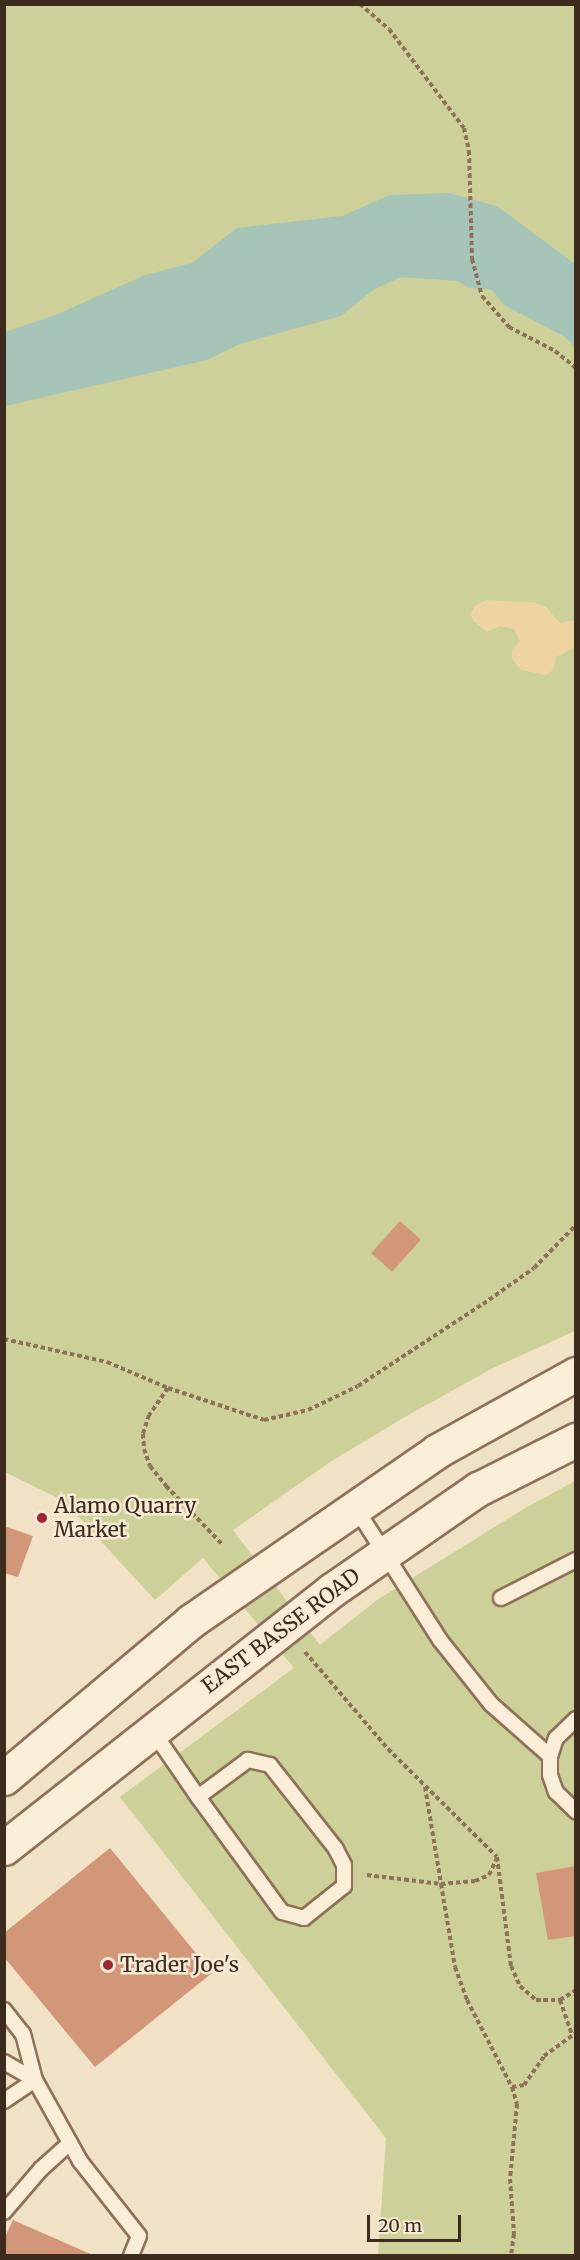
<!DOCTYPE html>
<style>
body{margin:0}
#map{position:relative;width:580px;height:2260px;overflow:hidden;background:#f1e1c5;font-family:Merriweather,serif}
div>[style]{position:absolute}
.green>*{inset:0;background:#cdd098}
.sand>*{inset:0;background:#eed4a1}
.water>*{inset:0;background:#a7c4b9}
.building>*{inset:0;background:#d19778;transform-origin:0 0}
.path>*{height:4px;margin-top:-2px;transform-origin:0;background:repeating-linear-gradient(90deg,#8d7259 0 4.5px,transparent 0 7.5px)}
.roads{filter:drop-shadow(2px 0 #8d7259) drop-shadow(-2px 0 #8d7259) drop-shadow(0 2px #8d7259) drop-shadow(0 -2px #8d7259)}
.service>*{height:14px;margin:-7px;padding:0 7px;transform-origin:7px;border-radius:7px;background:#fbeed9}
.secondary>*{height:33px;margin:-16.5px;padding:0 16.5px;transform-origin:16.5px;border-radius:16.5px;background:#fbeed9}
.dots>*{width:16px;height:16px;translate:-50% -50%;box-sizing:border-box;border:3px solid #f8ebd5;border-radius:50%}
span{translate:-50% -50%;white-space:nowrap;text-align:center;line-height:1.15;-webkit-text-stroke:5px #f8ebd5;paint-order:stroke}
.poi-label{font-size:21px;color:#3d2b1e}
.left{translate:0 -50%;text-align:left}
.street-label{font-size:21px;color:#3d2b1e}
.frame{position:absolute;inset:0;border:6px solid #3d2b1e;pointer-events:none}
.scale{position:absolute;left:367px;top:2215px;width:94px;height:27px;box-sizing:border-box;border:3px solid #3d2b1e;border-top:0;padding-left:8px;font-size:18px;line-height:21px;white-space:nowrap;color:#3d2b1e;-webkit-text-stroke:4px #f8ebd5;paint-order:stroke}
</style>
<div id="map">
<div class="green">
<i style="clip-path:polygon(5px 5px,575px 5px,575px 1331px,493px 1368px,403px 1418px,330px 1462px,233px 1530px,320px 1645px,377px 1600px,522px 1510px,575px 1481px,575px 2255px,378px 2255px,386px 2138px,120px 1797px,294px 1668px,203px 1558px,155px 1600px,64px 1501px,5px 1472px)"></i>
</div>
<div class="sand">
<i style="clip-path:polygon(487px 600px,534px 602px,546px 607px,560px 623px,575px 620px,575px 647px,556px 657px,553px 670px,546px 675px,521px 670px,512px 659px,512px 650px,520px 641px,514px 629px,500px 626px,487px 632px,473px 621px,471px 613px,475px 606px)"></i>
</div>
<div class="water">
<i style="clip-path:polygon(448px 193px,497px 206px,575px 264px,575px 347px,565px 337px,504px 305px,492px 290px,469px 288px,458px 281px,401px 277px,373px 290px,341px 316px,240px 344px,207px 360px,5px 406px,5px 332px,58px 314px,145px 275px,192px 263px,237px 228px,342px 216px,390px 195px)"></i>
</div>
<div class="building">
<i style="left:400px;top:1221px;width:28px;height:43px;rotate:42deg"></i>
<i style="clip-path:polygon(4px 1526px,33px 1536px,18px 1577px,4px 1573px)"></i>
<i style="clip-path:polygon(110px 1848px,212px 1973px,95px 2067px,4px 1957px,4px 1933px)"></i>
<i style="clip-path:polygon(576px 1866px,576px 1936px,548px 1940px,536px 1873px)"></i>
<i style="clip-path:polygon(13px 2220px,95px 2256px,4px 2256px,4px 2239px)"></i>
</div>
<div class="path">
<i style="left:360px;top:4px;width:38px;rotate:41deg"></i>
<i style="left:389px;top:29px;width:124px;rotate:52.9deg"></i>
<i style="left:464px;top:128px;width:24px;rotate:78deg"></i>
<i style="left:469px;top:151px;width:108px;rotate:88.4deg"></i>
<i style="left:472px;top:259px;width:38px;rotate:75deg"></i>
<i style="left:482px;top:296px;width:41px;rotate:48.9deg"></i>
<i style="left:509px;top:327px;width:52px;rotate:27.6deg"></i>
<i style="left:555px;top:351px;width:27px;rotate:39deg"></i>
<i style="left:4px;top:1339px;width:106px;rotate:12.6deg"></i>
<i style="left:107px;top:1362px;width:66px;rotate:23.1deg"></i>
<i style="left:168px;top:1388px;width:33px;rotate:125deg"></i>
<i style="left:149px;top:1415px;width:20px;rotate:108deg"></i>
<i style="left:143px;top:1434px;width:15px;rotate:86deg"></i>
<i style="left:144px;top:1449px;width:18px;rotate:71deg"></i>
<i style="left:150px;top:1466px;width:26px;rotate:51deg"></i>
<i style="left:166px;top:1486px;width:81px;rotate:46deg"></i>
<i style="left:168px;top:1388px;width:101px;rotate:18.4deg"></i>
<i style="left:264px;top:1420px;width:45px;rotate:-12.8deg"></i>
<i style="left:308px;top:1410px;width:55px;rotate:-25.6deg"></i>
<i style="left:358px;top:1386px;width:149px;rotate:-33.3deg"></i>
<i style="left:483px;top:1304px;width:62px;rotate:-35.2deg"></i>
<i style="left:534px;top:1268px;width:60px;rotate:-45.7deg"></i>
<i style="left:305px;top:1652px;width:128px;rotate:49.4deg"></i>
<i style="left:388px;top:1749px;width:153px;rotate:44.7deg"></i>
<i style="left:497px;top:1857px;width:110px;rotate:82.7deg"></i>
<i style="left:511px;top:1966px;width:22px;rotate:66deg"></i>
<i style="left:520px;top:1986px;width:21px;rotate:41deg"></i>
<i style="left:536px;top:2000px;width:24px"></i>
<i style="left:560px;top:2000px;width:19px;rotate:-32deg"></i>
<i style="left:425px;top:1787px;width:98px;rotate:80.6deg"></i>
<i style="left:441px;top:1884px;width:34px;rotate:-5deg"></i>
<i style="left:475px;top:1881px;width:15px;rotate:-23deg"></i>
<i style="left:489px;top:1875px;width:19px;rotate:-65deg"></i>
<i style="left:367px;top:1875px;width:75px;rotate:6.9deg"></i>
<i style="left:441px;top:1884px;width:84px;rotate:80.4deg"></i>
<i style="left:455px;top:1967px;width:35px;rotate:70deg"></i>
<i style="left:467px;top:2000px;width:98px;rotate:62.7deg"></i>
<i style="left:512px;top:2087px;width:18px;rotate:74deg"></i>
<i style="left:517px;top:2104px;width:75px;rotate:95.3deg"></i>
<i style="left:510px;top:2179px;width:55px;rotate:85.8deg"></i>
<i style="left:514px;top:2234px;width:22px;rotate:98deg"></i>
<i style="left:560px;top:2000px;width:36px;rotate:71deg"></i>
<i style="left:512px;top:2087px;width:12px;rotate:-9deg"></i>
<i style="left:524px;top:2085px;width:35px;rotate:-55deg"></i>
<i style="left:544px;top:2056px;width:39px;rotate:-36deg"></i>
</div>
<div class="roads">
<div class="service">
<i style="left:355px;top:1507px;width:158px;rotate:57.4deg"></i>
<i style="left:440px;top:1640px;width:82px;rotate:51.4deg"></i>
<i style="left:491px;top:1704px;width:79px;rotate:41.4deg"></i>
<i style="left:501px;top:1598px;width:84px;rotate:-26.9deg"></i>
<i style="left:576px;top:1719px;width:28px;rotate:136deg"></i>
<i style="left:556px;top:1738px;width:19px;rotate:108deg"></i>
<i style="left:550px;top:1756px;width:19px;rotate:90deg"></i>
<i style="left:550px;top:1775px;width:18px;rotate:71deg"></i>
<i style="left:556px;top:1792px;width:28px;rotate:44deg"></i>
<i style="left:152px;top:1730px;width:81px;rotate:55.5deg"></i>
<i style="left:198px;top:1797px;width:142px;rotate:53.9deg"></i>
<i style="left:282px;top:1912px;width:23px;rotate:15deg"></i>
<i style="left:304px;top:1918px;width:51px;rotate:-38.7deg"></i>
<i style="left:344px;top:1886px;width:21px;rotate:-90deg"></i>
<i style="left:344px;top:1865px;width:18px;rotate:-117deg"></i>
<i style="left:336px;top:1849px;width:107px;rotate:-128.2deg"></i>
<i style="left:270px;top:1765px;width:23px;rotate:-167deg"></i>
<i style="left:248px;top:1760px;width:62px;rotate:143.5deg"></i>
<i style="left:4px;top:2010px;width:31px;rotate:52deg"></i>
<i style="left:23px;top:2034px;width:48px;rotate:75.4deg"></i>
<i style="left:35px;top:2080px;width:93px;rotate:60.9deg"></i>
<i style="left:80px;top:2161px;width:95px;rotate:51.8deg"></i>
<i style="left:139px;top:2236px;width:22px;rotate:112deg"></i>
<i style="left:4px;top:2062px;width:36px;rotate:30deg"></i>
<i style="left:4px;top:2101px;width:37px;rotate:-34deg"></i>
<i style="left:4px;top:2212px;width:57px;rotate:-49.3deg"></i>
<i style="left:41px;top:2169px;width:39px;rotate:-42deg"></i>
</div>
<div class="secondary">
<i style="left:4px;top:1778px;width:244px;rotate:-40deg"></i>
<i style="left:191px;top:1621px;width:299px;rotate:-34.6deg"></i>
<i style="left:437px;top:1451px;width:159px;rotate:-29deg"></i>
<i style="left:4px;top:1848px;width:417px;rotate:-38.2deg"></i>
<i style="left:332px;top:1590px;width:178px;rotate:-34.7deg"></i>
<i style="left:478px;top:1489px;width:110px;rotate:-26.6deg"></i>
</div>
</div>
<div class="dots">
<i style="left:42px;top:1518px;background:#a0252f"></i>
<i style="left:108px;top:1965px;background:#a0252f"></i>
</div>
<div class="poi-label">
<span class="left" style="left:54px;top:1518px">Alamo Quarry<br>Market</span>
<span class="left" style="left:120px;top:1965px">Trader Joe's</span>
</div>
<div class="street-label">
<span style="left:281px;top:1631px;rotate:-37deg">EAST BASSE ROAD</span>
</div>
<div class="frame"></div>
<div class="scale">20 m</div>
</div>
